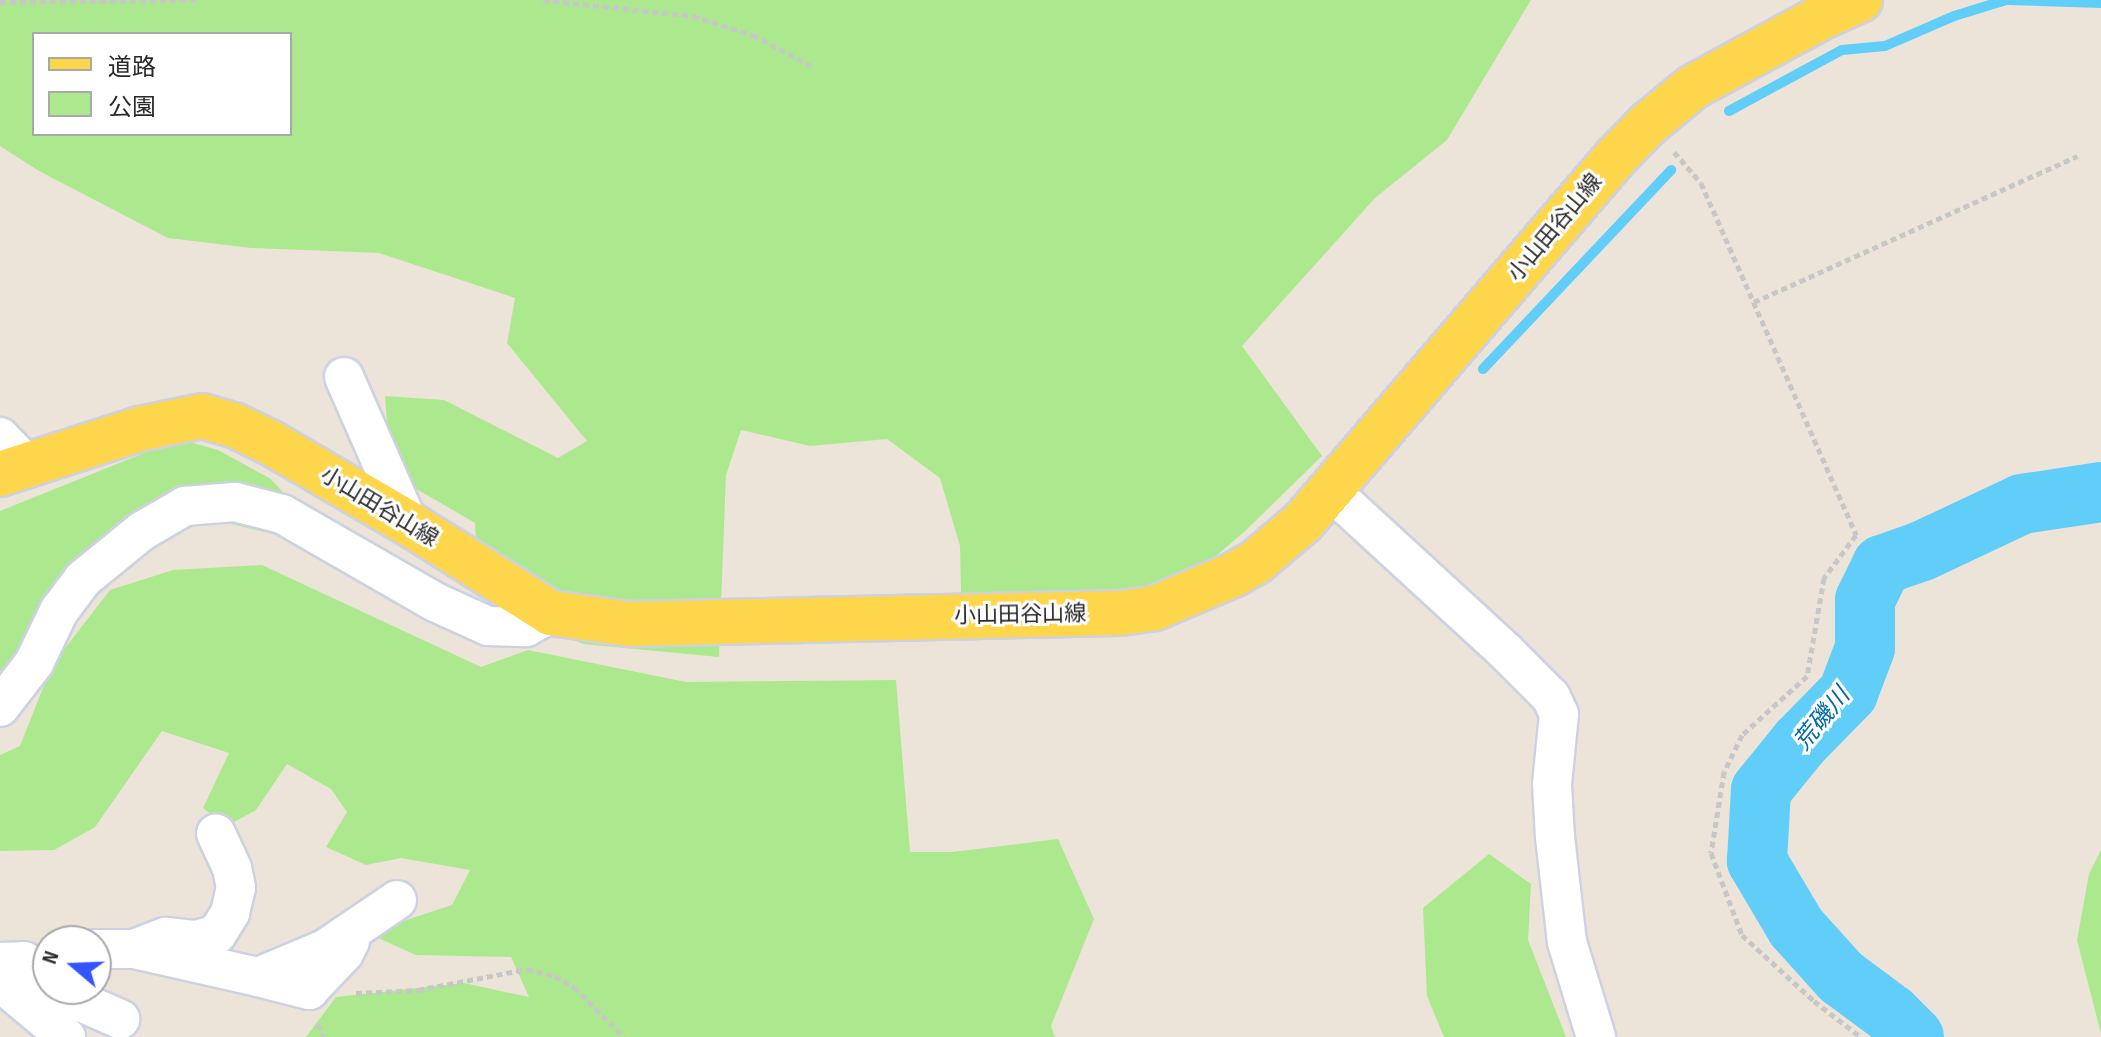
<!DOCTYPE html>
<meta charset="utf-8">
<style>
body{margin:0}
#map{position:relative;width:2101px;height:1037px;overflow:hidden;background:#ece4d8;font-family:"Sofia Sans Condensed","Noto Sans JP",sans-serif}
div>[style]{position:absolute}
.green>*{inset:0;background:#ace98e}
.stream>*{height:10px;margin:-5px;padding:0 5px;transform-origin:5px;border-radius:5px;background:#60cef9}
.river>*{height:60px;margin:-30px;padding:0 30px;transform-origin:30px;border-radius:30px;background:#60cef9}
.path>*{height:5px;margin-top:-2.5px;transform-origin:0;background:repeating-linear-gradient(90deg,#c7c7c7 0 6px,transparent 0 10px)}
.roads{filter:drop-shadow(2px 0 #cdd1e3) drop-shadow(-2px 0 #cdd1e3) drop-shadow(0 2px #cdd1e3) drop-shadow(0 -2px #cdd1e3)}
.minor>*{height:38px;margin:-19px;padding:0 19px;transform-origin:19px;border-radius:19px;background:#fff}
.major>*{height:44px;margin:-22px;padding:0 22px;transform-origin:22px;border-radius:22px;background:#fdd64c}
span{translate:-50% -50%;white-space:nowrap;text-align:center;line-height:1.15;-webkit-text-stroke:6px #fff;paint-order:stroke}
.street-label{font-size:22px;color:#282828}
.water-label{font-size:24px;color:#0169a3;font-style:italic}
.legend{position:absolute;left:32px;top:32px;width:260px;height:104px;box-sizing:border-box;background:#fff;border:2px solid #a9a9a9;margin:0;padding:10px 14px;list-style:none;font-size:24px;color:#282828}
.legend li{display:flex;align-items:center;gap:16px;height:40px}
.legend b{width:40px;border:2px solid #a9a9a9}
.north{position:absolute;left:32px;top:925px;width:80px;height:80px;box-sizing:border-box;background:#fff;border:2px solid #a9a9a9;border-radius:50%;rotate:289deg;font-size:22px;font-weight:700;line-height:32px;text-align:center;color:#282828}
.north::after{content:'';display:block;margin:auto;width:28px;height:36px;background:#3255ff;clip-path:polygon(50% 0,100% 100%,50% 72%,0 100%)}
</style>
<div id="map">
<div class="green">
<i style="clip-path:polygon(evenodd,0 0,1531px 0,1447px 140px,1375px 198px,1242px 346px,1322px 456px,1244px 532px,1128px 631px,962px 633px,960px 546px,940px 478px,887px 439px,810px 446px,741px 430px,726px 475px,719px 657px,583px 644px,479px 597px,475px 523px,391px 474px,385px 396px,444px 400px,558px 458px,587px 441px,507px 343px,515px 298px,379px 253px,251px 248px,168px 238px,39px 171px,0 146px,0 0,34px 34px,290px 34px,290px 134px,34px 134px,34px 34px)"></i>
<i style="clip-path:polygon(179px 439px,218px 450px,271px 479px,307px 519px,297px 540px,219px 521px,163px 518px,0 700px,0 511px)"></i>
<i style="clip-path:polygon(262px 565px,481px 667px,528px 650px,686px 682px,896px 680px,910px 852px,952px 852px,1058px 839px,1094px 919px,1051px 1026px,1055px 1037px,306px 1037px,336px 997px,464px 983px,529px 997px,511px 957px,416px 955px,367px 933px,452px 905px,470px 870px,401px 858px,366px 865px,326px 847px,347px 812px,331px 789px,287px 764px,256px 810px,227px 826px,203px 808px,229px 753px,162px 731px,95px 827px,54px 850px,0 851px,0 755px,20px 746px,52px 665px,110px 590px,173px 570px)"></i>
<i style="clip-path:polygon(2101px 850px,2101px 1034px,2077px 940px,2089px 874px)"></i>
<i style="clip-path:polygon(1489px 854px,1531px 884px,1528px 940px,1566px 1037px,1444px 1037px,1427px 996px,1423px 908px)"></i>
</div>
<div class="stream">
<i style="left:2008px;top:0;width:93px;rotate:1.8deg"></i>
<i style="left:1729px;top:111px;width:128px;rotate:-28.4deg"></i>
<i style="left:1842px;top:50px;width:43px;rotate:-5.3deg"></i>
<i style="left:1885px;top:46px;width:75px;rotate:-23.5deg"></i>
<i style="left:1954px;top:16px;width:54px;rotate:-17.1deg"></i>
<i style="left:1483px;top:369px;width:274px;rotate:-46.6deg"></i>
</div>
<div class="river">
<i style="left:1914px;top:1037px;width:33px;rotate:-135deg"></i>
<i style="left:1891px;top:1014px;width:62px;rotate:-143.5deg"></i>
<i style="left:1841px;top:977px;width:67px;rotate:-132deg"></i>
<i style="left:1796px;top:927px;width:77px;rotate:-120.6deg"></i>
<i style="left:1757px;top:861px;width:71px;rotate:-86.8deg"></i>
<i style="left:1761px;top:790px;width:62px;rotate:-50.9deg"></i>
<i style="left:1800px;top:742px;width:69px;rotate:-45.6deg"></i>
<i style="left:1848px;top:693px;width:48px;rotate:-69.3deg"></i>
<i style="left:1865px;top:648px;width:48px;rotate:-90deg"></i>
<i style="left:1865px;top:600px;width:39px;rotate:-64deg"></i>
<i style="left:1882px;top:565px;width:42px;rotate:-19.3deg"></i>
<i style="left:1922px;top:551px;width:110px;rotate:-25.2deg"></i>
<i style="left:2022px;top:504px;width:80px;rotate:-8.6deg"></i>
</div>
<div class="path">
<i style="left:543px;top:0;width:151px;rotate:6.1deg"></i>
<i style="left:693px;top:16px;width:63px;rotate:17.6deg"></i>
<i style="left:753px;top:35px;width:70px;rotate:28deg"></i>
<i style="left:0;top:2px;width:198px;rotate:-0.6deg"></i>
<i style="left:1674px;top:152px;width:41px;rotate:48.9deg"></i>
<i style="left:1701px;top:183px;width:385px;rotate:66.2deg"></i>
<i style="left:1856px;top:535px;width:54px;rotate:126.7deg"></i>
<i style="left:1824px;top:578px;width:99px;rotate:99.8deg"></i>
<i style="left:1807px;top:676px;width:88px;rotate:137.8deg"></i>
<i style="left:1742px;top:735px;width:41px;rotate:115.9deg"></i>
<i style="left:1724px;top:772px;width:82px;rotate:99.1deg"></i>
<i style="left:1711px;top:853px;width:88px;rotate:69.3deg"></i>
<i style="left:1742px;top:935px;width:98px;rotate:42.5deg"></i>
<i style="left:1814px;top:1001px;width:59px;rotate:37.5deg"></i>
<i style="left:1754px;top:302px;width:355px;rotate:-24.3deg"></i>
<i style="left:356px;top:993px;width:62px;rotate:-2.8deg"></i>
<i style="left:418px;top:990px;width:111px;rotate:-10.9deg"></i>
<i style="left:527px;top:969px;width:29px;rotate:14deg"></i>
<i style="left:555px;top:976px;width:22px;rotate:30deg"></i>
<i style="left:574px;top:987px;width:71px;rotate:45deg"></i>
<i style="left:318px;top:1024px;width:14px;rotate:65deg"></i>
</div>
<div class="roads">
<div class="minor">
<i style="left:344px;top:377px;width:159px;rotate:66.3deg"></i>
<i style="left:0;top:437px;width:42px;rotate:46deg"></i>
<i style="left:1331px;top:491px;width:236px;rotate:42.6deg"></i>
<i style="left:1505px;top:651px;width:65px;rotate:45deg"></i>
<i style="left:1551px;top:697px;width:19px;rotate:65deg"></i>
<i style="left:1559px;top:714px;width:70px;rotate:95.7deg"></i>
<i style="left:1552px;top:784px;width:53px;rotate:86.8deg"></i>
<i style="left:1555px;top:837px;width:106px;rotate:83.5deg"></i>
<i style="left:1567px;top:942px;width:99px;rotate:73deg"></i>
<i style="left:0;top:707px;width:56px;rotate:-52.3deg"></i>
<i style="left:34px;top:663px;width:58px;rotate:-64.3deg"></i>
<i style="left:59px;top:611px;width:40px;rotate:-53deg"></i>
<i style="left:83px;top:579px;width:76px;rotate:-39.1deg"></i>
<i style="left:142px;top:531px;width:50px;rotate:-30.2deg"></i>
<i style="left:185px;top:506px;width:50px;rotate:-4.6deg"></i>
<i style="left:235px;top:502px;width:49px;rotate:14.3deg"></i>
<i style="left:282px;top:514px;width:177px;rotate:29.9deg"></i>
<i style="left:435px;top:602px;width:58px;rotate:24.4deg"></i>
<i style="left:488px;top:626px;width:38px;rotate:2deg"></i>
<i style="left:526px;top:627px;width:29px;rotate:-29deg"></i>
<i style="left:96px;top:949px;width:38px"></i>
<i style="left:134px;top:949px;width:34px;rotate:-21deg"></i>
<i style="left:166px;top:937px;width:31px;rotate:6deg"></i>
<i style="left:197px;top:940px;width:21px;rotate:-17deg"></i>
<i style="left:217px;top:934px;width:25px;rotate:-58deg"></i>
<i style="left:230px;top:913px;width:26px;rotate:-77deg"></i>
<i style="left:236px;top:888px;width:20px;rotate:-101deg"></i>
<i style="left:232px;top:868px;width:38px;rotate:-115deg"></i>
<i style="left:134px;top:949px;width:127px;rotate:12.7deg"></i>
<i style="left:258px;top:977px;width:73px;rotate:-22.7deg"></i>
<i style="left:325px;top:949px;width:87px;rotate:-34.2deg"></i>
<i style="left:0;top:962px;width:24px;rotate:-2deg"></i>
<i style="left:24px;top:961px;width:29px;rotate:35deg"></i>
<i style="left:258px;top:977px;width:53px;rotate:14.3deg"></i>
<i style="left:309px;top:990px;width:51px;rotate:-46.6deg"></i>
<i style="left:344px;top:953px;width:13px;rotate:-63deg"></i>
<i style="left:0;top:982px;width:86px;rotate:39.8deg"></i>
<i style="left:63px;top:989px;width:22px;rotate:36deg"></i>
<i style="left:81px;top:1002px;width:43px;rotate:23.6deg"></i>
</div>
<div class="major">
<i style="left:0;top:474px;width:146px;rotate:-17.9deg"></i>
<i style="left:139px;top:429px;width:64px;rotate:-11.7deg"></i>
<i style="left:202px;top:416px;width:33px;rotate:16deg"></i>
<i style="left:234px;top:425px;width:41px;rotate:25.9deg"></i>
<i style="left:271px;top:443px;width:159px;rotate:30.3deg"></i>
<i style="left:408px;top:523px;width:169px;rotate:32.2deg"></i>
<i style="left:551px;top:613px;width:79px;rotate:8deg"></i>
<i style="left:629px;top:624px;width:492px;rotate:-1.3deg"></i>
<i style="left:1121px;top:613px;width:34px;rotate:-8deg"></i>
<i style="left:1155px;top:608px;width:87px;rotate:-23deg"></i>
<i style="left:1235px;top:574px;width:24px;rotate:-30deg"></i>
<i style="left:1256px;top:562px;width:62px;rotate:-40.4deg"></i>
<i style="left:1303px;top:522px;width:479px;rotate:-49.4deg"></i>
<i style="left:1615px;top:158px;width:46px;rotate:-45.9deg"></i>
<i style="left:1647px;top:125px;width:60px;rotate:-39.6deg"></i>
<i style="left:1693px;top:87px;width:145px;rotate:-28.5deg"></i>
<i style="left:1820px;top:18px;width:44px;rotate:-24.2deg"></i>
</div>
</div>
<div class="street-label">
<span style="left:1555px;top:228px;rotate:-50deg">小山田谷山線</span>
<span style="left:379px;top:507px;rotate:31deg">小山田谷山線</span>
<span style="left:1020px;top:615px;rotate:-1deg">小山田谷山線</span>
</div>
<div class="water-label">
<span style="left:1822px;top:719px;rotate:-51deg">荒磯川</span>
</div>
<ul class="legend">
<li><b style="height:10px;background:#fdd64c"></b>道路</li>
<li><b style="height:22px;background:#ace98e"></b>公園</li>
</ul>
<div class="north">N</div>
</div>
